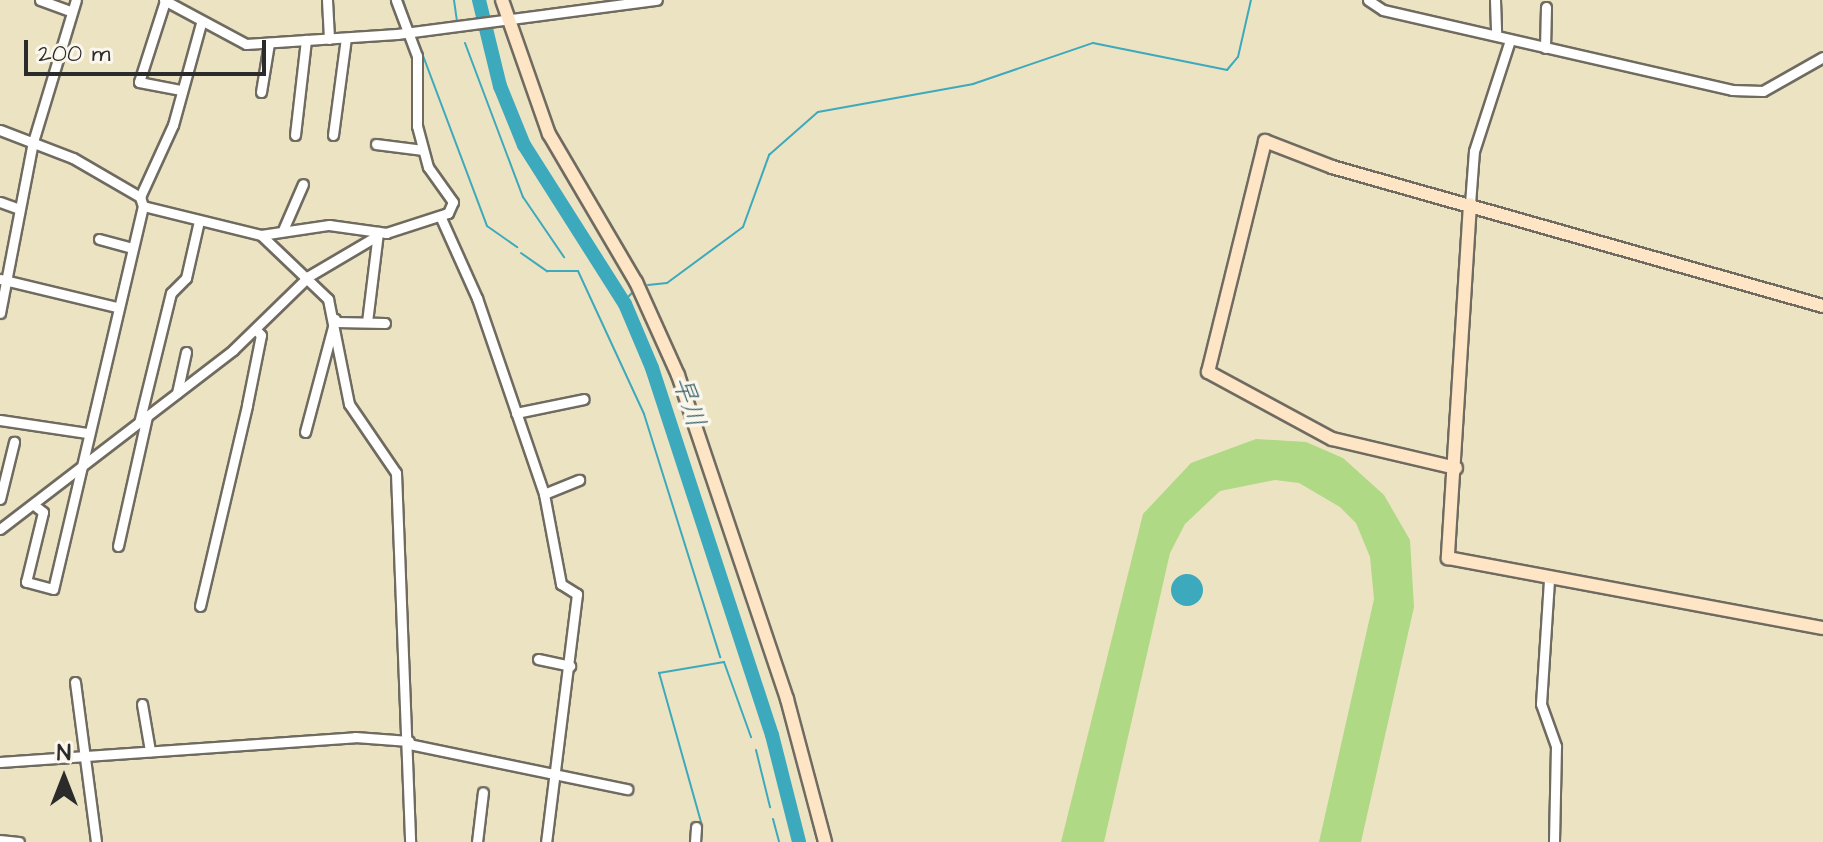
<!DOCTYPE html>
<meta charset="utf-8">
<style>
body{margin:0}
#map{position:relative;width:1823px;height:842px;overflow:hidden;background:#ece3c3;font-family:"Architects Daughter","Klee One",sans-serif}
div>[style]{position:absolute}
.green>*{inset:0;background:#afd984}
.water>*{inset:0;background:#3da9bc}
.round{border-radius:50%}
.stream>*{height:2px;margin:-1px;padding:0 1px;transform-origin:1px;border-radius:1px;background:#3da9bc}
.river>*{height:14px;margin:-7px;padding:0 7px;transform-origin:7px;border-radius:7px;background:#3da9bc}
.roads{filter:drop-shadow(2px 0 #6f6b60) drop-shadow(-2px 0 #6f6b60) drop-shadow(0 2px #6f6b60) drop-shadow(0 -2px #6f6b60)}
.street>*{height:9px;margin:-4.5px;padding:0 4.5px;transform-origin:4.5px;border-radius:4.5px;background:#fff}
.secondary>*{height:12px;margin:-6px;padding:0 6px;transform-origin:6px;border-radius:6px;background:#fde5c5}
span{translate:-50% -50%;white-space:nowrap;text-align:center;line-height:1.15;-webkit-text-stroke:7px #fbf7ec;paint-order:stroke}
.water-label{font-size:26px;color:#325d65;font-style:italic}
.north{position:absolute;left:24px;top:738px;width:80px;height:80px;-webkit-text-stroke:6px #fbf7ec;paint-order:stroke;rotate:0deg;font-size:22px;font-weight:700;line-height:32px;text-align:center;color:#2b2b2b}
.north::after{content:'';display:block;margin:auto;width:28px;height:36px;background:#2b2b2b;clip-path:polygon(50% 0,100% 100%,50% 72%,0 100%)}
.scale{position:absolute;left:24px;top:40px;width:242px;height:36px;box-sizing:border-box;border:4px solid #2b2b2b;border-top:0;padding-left:10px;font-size:24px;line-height:28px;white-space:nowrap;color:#2b2b2b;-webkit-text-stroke:6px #fbf7ec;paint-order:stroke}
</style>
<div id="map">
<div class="green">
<i style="clip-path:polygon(1256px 439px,1306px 442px,1343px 458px,1384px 495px,1410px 540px,1414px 607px,1361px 842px,1319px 842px,1374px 599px,1370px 557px,1356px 523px,1340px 507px,1299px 483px,1275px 480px,1220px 491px,1185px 524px,1170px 553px,1104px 842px,1061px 842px,1143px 514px,1191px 463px)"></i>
</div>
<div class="water">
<i class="round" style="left:1171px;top:574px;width:32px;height:32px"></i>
</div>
<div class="stream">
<i style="left:403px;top:0;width:26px;rotate:72deg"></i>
<i style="left:454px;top:0;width:21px;rotate:82deg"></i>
<i style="left:416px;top:37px;width:202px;rotate:69.4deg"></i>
<i style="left:487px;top:226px;width:37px;rotate:35deg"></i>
<i style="left:465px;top:43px;width:165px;rotate:69.4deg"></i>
<i style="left:523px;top:197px;width:73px;rotate:55.7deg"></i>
<i style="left:521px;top:253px;width:32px;rotate:35deg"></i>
<i style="left:547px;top:271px;width:31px"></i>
<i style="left:578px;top:271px;width:157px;rotate:65.2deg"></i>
<i style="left:644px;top:414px;width:255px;rotate:72.6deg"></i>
<i style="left:648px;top:285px;width:19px;rotate:-6deg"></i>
<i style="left:667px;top:283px;width:94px;rotate:-36.4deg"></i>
<i style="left:743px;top:227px;width:77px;rotate:-70.1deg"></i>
<i style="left:769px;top:155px;width:65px;rotate:-41.3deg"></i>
<i style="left:818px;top:112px;width:158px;rotate:-10.2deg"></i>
<i style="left:973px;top:84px;width:127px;rotate:-18.9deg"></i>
<i style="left:1093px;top:43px;width:137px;rotate:11.4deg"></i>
<i style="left:1227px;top:70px;width:17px;rotate:-50deg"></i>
<i style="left:1238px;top:57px;width:58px;rotate:-77.2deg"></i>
<i style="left:624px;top:301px;width:13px;rotate:-45deg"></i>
<i style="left:756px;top:750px;width:59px;rotate:76.2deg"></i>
<i style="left:773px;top:819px;width:24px;rotate:75deg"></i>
<i style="left:701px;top:822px;width:155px;rotate:-105.7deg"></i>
<i style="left:659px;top:673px;width:66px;rotate:-9.6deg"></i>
<i style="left:724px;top:662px;width:80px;rotate:70.2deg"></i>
</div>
<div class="river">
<i style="left:479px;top:0;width:89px;rotate:76.3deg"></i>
<i style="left:500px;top:86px;width:64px;rotate:67.9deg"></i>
<i style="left:524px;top:145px;width:188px;rotate:57.6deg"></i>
<i style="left:625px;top:304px;width:69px;rotate:67.1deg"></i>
<i style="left:652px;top:368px;width:386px;rotate:71.9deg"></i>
<i style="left:772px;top:735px;width:110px;rotate:75.8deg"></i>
</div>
<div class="roads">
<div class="street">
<i style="left:40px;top:0;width:32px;rotate:20deg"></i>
<i style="left:164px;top:0;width:93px;rotate:28.2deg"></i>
<i style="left:246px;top:44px;width:151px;rotate:-3.8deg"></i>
<i style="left:397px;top:34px;width:262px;rotate:-7.5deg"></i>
<i style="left:327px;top:0;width:39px;rotate:87deg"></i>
<i style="left:1368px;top:0;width:18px;rotate:34deg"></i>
<i style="left:1383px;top:10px;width:358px;rotate:12.9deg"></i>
<i style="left:1732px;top:90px;width:31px;rotate:2deg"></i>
<i style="left:1763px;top:91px;width:69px;rotate:-29.5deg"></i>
<i style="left:1495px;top:0;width:32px;rotate:88deg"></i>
<i style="left:165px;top:1px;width:85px;rotate:107.8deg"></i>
<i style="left:139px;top:82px;width:43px;rotate:10.8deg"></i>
<i style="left:1545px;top:48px;width:41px;rotate:-88.6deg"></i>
<i style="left:261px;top:92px;width:50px;rotate:-80.7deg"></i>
<i style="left:0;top:130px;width:78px;rotate:21deg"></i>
<i style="left:73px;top:158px;width:78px;rotate:30.2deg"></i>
<i style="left:140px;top:197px;width:9px;rotate:72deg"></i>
<i style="left:143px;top:206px;width:393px;rotate:103.2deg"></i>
<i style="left:53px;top:589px;width:28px;rotate:-165deg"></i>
<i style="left:26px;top:582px;width:72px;rotate:-76.3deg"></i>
<i style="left:43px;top:512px;width:11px;rotate:-142deg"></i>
<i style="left:295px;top:135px;width:96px;rotate:-83.4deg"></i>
<i style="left:333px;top:135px;width:98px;rotate:-82.4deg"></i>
<i style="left:376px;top:144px;width:47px;rotate:7.3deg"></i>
<i style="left:140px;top:197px;width:79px;rotate:-65.4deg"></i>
<i style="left:173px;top:125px;width:106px;rotate:-74.6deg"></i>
<i style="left:0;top:202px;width:20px;rotate:20deg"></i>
<i style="left:1470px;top:204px;width:53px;rotate:-85.7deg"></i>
<i style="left:1474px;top:151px;width:117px;rotate:-72deg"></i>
<i style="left:143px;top:206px;width:122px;rotate:13.8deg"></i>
<i style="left:261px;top:235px;width:69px;rotate:-8.4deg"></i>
<i style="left:329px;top:225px;width:58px;rotate:8deg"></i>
<i style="left:386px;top:233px;width:65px;rotate:-17.9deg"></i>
<i style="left:448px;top:213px;width:12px;rotate:-66deg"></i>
<i style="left:453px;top:202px;width:43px;rotate:-125.5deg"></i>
<i style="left:428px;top:167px;width:42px;rotate:-105deg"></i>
<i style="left:417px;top:126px;width:70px;rotate:-90deg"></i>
<i style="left:417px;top:56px;width:60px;rotate:-110.6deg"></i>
<i style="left:441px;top:218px;width:88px;rotate:65.8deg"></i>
<i style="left:477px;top:298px;width:207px;rotate:71.1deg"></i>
<i style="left:544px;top:494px;width:92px;rotate:79.3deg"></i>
<i style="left:561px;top:584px;width:19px;rotate:32deg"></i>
<i style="left:577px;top:594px;width:250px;rotate:97.1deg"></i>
<i style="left:283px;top:230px;width:50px;rotate:-66.5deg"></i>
<i style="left:261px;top:235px;width:93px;rotate:43.7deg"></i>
<i style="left:328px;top:299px;width:107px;rotate:78.7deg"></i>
<i style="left:349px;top:404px;width:83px;rotate:55.7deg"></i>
<i style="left:396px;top:473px;width:369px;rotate:87.8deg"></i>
<i style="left:99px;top:239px;width:34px;rotate:15deg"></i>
<i style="left:0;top:279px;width:120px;rotate:13.5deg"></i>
<i style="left:0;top:313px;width:174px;rotate:-79.1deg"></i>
<i style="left:33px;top:142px;width:148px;rotate:-73.2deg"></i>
<i style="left:336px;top:322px;width:49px;rotate:1.2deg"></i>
<i style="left:367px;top:322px;width:91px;rotate:-83deg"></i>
<i style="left:177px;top:393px;width:42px;rotate:-77.6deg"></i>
<i style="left:516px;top:413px;width:69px;rotate:-11.6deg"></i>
<i style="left:0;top:420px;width:88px;rotate:8.5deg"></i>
<i style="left:139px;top:423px;width:134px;rotate:-76.2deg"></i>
<i style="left:171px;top:293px;width:21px;rotate:-45deg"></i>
<i style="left:186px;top:278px;width:58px;rotate:-77.2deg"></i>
<i style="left:305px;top:432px;width:117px;rotate:-75.1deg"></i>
<i style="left:544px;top:494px;width:38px;rotate:-22deg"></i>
<i style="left:0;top:499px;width:59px;rotate:-76.2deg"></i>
<i style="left:0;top:529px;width:294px;rotate:-37.5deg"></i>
<i style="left:233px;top:350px;width:106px;rotate:-44.2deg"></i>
<i style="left:309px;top:276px;width:79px;rotate:-30.5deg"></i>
<i style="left:118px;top:546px;width:133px;rotate:-77.4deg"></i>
<i style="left:1549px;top:580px;width:124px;rotate:93.7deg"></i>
<i style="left:1541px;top:704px;width:45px;rotate:70.3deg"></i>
<i style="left:1556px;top:746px;width:96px;rotate:91.2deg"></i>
<i style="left:200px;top:606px;width:206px;rotate:-76.8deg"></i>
<i style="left:247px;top:405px;width:71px;rotate:-78.7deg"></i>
<i style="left:261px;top:335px;width:8px;rotate:-135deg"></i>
<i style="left:538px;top:659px;width:33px;rotate:12deg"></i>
<i style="left:75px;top:682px;width:161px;rotate:82.5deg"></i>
<i style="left:142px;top:704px;width:48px;rotate:80.3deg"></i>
<i style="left:409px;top:744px;width:223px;rotate:11.7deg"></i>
<i style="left:0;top:762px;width:356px;rotate:-4deg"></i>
<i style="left:355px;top:737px;width:54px;rotate:4.2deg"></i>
<i style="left:0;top:840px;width:19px;rotate:6deg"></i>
<i style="left:477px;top:842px;width:50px;rotate:-83.2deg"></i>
<i style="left:695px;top:842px;width:15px;rotate:-86deg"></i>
</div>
<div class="secondary">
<i style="left:502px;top:0;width:142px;rotate:70.7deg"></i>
<i style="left:549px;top:134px;width:172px;rotate:59.6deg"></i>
<i style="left:636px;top:282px;width:102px;rotate:65.7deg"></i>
<i style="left:678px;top:375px;width:342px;rotate:71.4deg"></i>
<i style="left:787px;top:699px;width:148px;rotate:75.1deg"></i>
<i style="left:1470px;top:204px;width:355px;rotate:93.6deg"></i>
<i style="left:1448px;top:558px;width:381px;rotate:10.6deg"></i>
<i style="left:1456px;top:468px;width:127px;rotate:-166.8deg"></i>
<i style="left:1332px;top:439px;width:141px;rotate:-151.6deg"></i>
<i style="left:1208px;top:372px;width:238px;rotate:-76.1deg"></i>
<i style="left:1265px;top:141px;width:72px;rotate:21.2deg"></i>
<i style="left:1332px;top:167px;width:510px;rotate:15.81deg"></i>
</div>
</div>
<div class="water-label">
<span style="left:688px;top:402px;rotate:72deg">早川</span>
</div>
<div class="north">N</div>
<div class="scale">200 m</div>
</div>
